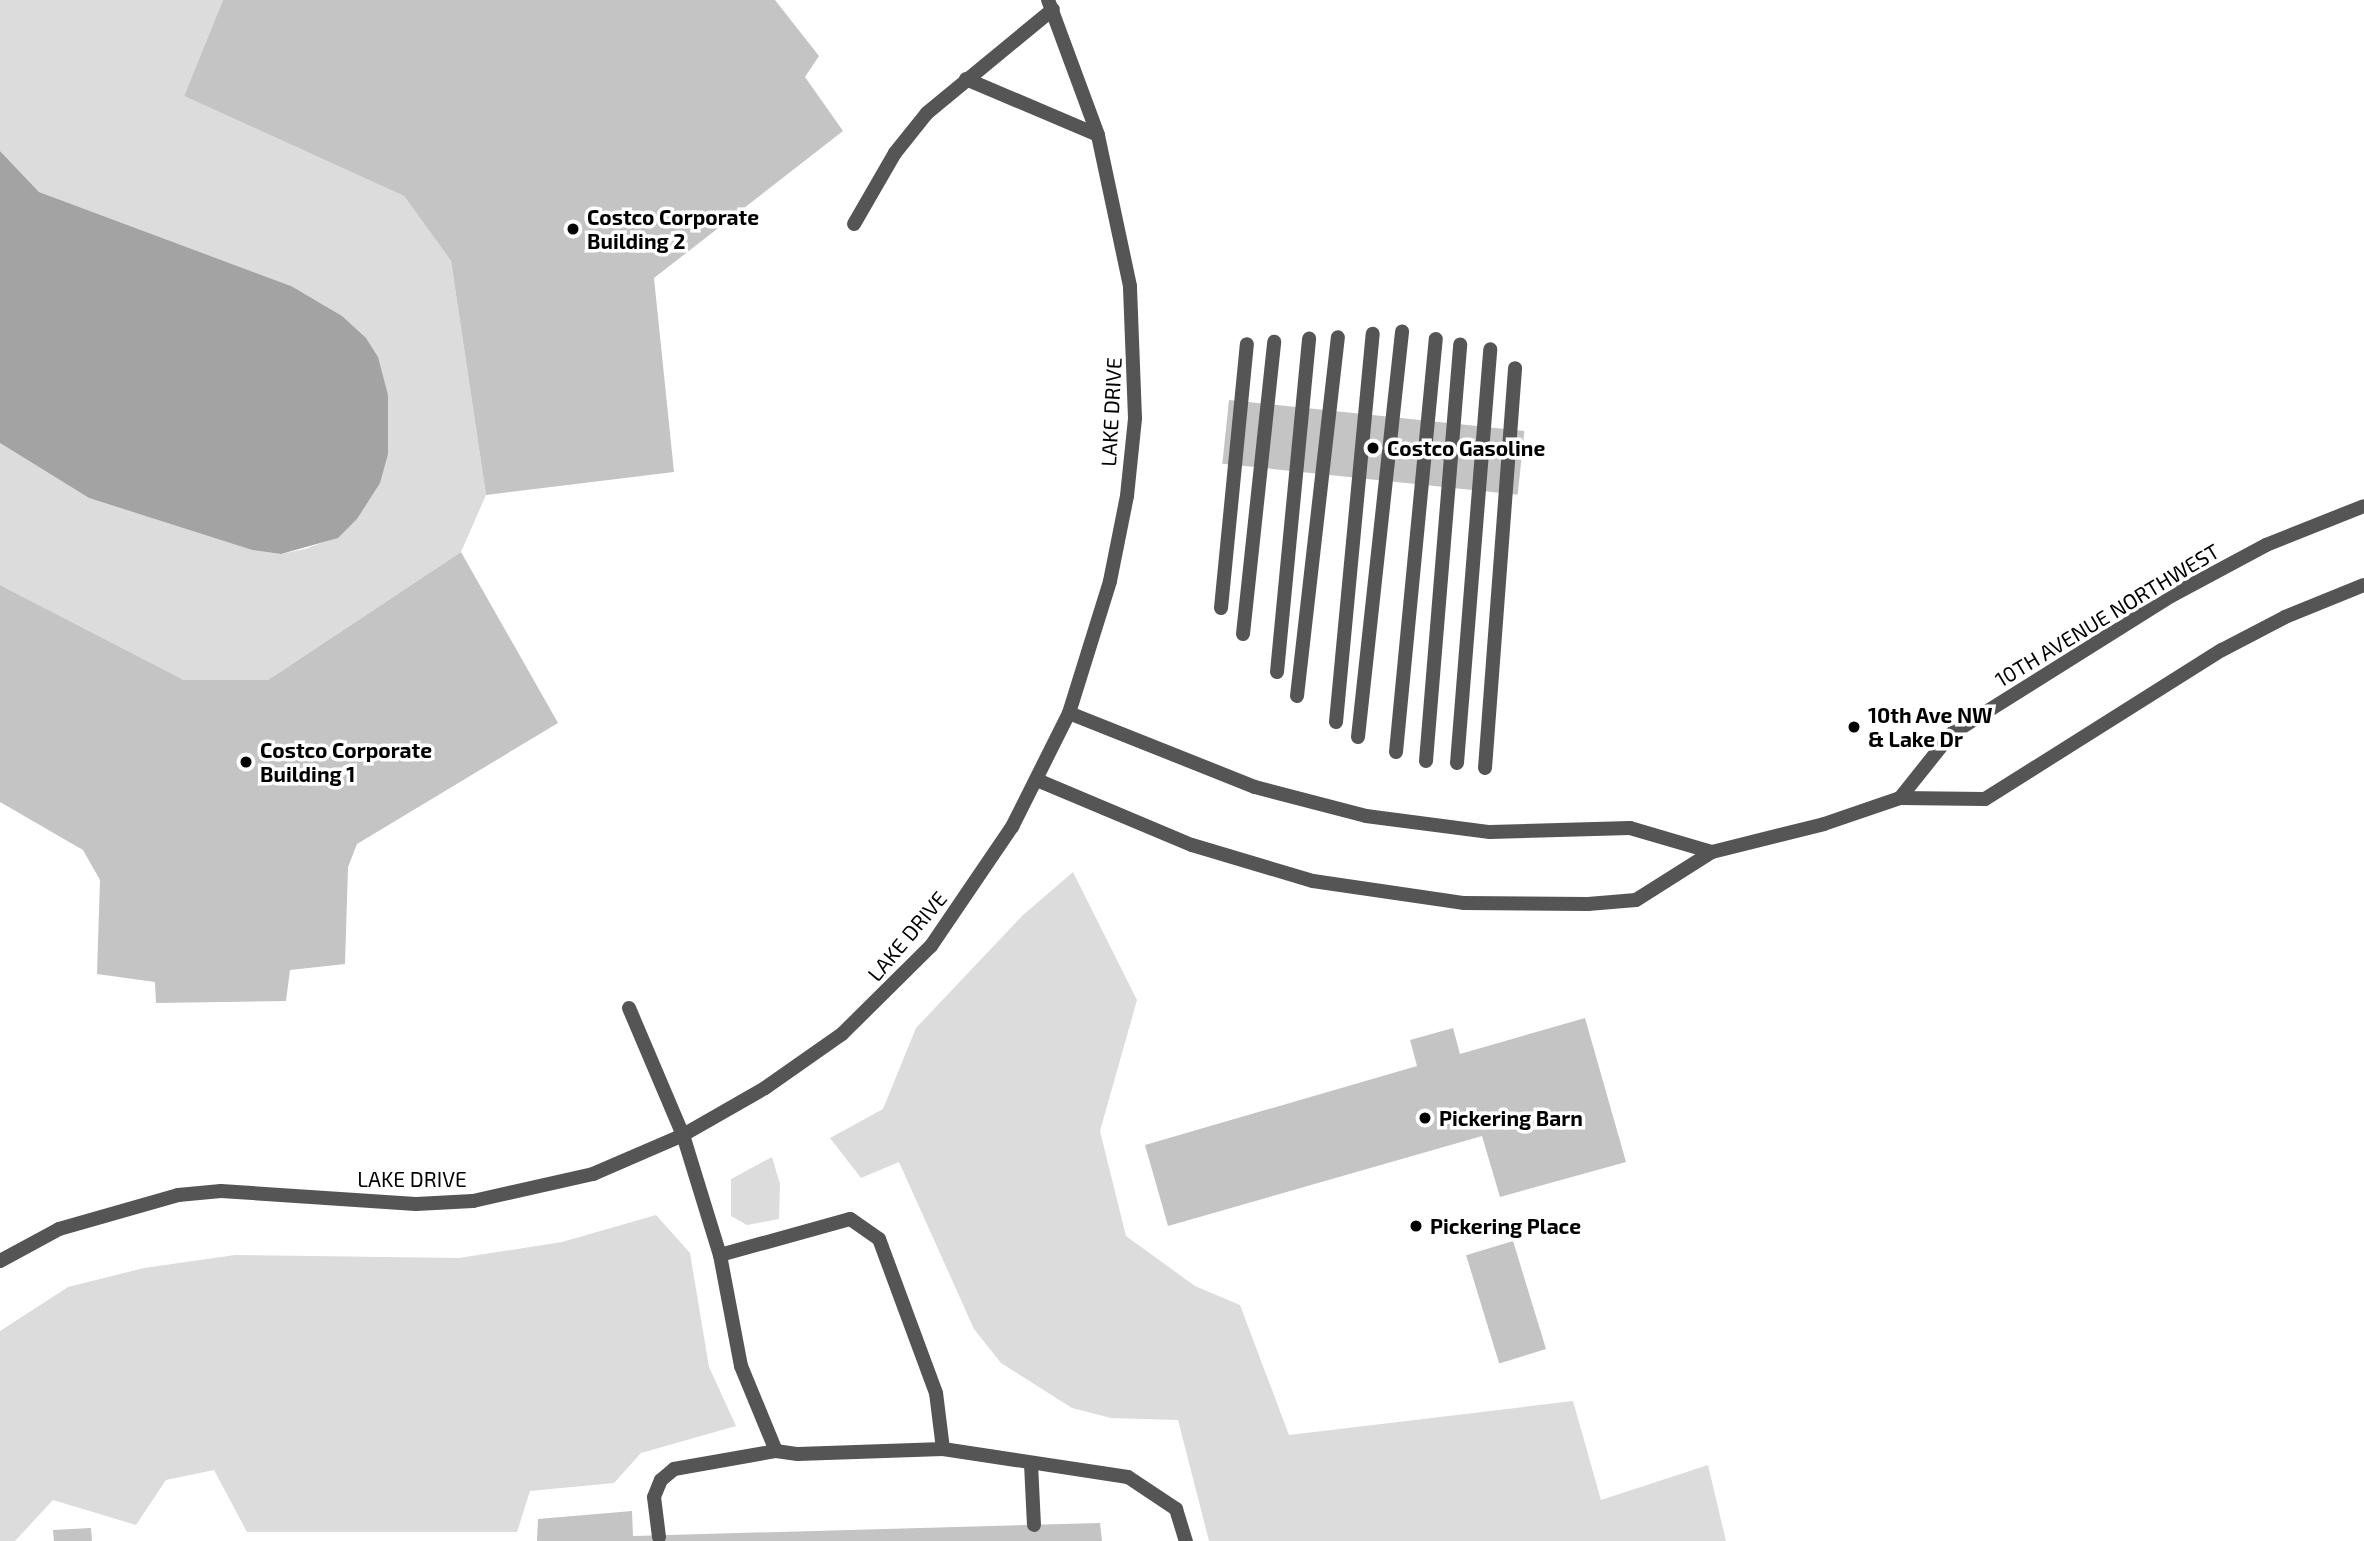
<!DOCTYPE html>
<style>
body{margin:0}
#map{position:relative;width:2364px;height:1541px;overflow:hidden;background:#fff;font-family:"Exo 2",sans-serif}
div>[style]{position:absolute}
.green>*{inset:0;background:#dcdcdc}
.water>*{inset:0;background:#a3a3a3}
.building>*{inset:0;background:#c4c4c4;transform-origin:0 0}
.lane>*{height:14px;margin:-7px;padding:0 7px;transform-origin:7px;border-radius:7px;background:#555}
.street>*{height:14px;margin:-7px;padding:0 7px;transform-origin:7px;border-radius:7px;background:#555}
.dots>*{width:19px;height:19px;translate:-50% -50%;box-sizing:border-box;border:4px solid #fff;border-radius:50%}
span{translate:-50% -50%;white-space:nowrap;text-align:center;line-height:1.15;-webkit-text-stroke:7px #fff;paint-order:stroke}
.poi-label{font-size:21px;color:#000;font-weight:700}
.left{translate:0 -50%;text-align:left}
.street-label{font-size:21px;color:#000}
</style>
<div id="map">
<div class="green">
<i style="clip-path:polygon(0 0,223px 0,184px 96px,404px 196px,451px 261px,486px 495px,461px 552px,268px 680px,184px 680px,0 585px,0 443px,89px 498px,252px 550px,281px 554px,305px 549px,338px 537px,357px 519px,291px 286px,39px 192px,0 151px)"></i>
<i style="clip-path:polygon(1073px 872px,1137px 1000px,1100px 1131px,1126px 1236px,1195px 1286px,1240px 1305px,1289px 1435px,1573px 1401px,1601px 1500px,1708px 1465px,1726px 1541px,1209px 1541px,1178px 1420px,1111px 1418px,1072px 1408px,1001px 1363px,974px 1329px,899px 1162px,861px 1178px,830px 1138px,883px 1109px,916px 1028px,1022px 916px)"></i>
<i style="clip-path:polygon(772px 1157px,780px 1184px,779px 1219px,747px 1225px,731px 1216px,731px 1179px)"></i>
<i style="clip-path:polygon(656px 1215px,690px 1253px,709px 1367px,736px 1426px,641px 1453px,614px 1483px,530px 1491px,517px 1532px,247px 1532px,214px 1470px,166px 1480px,136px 1525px,53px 1500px,15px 1541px,0 1541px,0 1331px,68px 1287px,144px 1268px,235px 1255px,459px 1258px,562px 1242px)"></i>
</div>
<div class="water">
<i style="clip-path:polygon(0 151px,39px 192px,291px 286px,342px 316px,366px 338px,378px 357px,388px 395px,388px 454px,380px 483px,357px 519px,338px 538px,281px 554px,252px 550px,89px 498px,0 443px)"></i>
</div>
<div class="building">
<i style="clip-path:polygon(223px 0,775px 0,819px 56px,805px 77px,843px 131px,654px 278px,674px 472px,486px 495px,451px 261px,404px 196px,184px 96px)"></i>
<i style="left:1229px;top:400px;width:297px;height:64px;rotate:6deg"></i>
<i style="clip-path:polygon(461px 552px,558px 723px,357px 844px,348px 867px,345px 964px,290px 970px,286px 1001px,156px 1003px,155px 982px,97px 974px,100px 880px,83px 850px,0 802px,0 585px,184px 680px,268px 680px)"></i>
<i style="clip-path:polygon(1585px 1018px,1626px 1162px,1500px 1197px,1482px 1136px,1168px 1226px,1145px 1145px,1417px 1066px,1410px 1040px,1453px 1028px,1460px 1054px)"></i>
<i style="left:1513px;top:1241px;width:113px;height:49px;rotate:73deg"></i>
<i style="clip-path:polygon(632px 1511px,633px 1536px,1100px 1523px,1102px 1541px,537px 1541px,538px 1519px)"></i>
<i style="clip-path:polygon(91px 1528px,92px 1541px,54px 1541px,53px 1530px)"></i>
</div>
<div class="lane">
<i style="left:966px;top:79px;width:143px;rotate:23deg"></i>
<i style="left:854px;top:224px;width:82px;rotate:-60deg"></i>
<i style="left:895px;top:153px;width:51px;rotate:-51.3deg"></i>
<i style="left:927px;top:113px;width:163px;rotate:-39.5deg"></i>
<i style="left:1221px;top:608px;width:265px;rotate:-84.4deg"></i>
<i style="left:1243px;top:634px;width:294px;rotate:-83.9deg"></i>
<i style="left:1277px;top:672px;width:335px;rotate:-84.5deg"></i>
<i style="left:1297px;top:696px;width:361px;rotate:-83.5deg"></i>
<i style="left:1336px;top:722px;width:390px;rotate:-84.6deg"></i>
<i style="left:1358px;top:737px;width:408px;rotate:-83.8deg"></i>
<i style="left:1396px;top:752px;width:415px;rotate:-84.5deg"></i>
<i style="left:1426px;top:761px;width:418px;rotate:-85.3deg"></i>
<i style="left:1457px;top:763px;width:415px;rotate:-85.4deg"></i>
<i style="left:1485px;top:768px;width:401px;rotate:-85.7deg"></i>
<i style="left:629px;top:1008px;width:138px;rotate:67deg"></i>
<i style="left:683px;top:1135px;width:126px;rotate:72.9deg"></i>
<i style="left:720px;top:1255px;width:113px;rotate:79.3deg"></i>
<i style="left:741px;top:1366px;width:92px;rotate:67.6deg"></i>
<i style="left:776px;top:1451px;width:22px;rotate:8deg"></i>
<i style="left:798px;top:1454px;width:145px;rotate:-2deg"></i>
<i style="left:943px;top:1449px;width:56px;rotate:-97.1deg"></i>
<i style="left:936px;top:1393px;width:164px;rotate:-110.3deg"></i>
<i style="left:879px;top:1239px;width:35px;rotate:-145deg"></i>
<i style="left:850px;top:1219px;width:135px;rotate:164.5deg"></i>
<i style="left:943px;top:1449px;width:187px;rotate:8.6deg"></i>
<i style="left:1128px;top:1477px;width:58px;rotate:33.7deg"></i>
<i style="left:1176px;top:1509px;width:34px;rotate:73deg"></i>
<i style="left:1031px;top:1464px;width:61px;rotate:87.2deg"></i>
<i style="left:659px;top:1537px;width:40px;rotate:-97.1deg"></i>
<i style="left:654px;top:1497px;width:18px;rotate:-68deg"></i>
<i style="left:661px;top:1480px;width:17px;rotate:-40deg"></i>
<i style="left:674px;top:1469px;width:104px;rotate:-10deg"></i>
</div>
<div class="street">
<i style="left:1069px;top:713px;width:200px;rotate:21.7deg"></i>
<i style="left:1255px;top:787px;width:115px;rotate:14.6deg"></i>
<i style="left:1366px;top:816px;width:125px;rotate:7.4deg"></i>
<i style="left:1490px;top:832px;width:140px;rotate:-1.6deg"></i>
<i style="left:1630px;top:828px;width:85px;rotate:16.3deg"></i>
<i style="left:1037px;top:780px;width:168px;rotate:22.8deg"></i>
<i style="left:1192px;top:845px;width:126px;rotate:16.6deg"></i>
<i style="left:1313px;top:881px;width:153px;rotate:8.3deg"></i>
<i style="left:1464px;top:903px;width:124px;rotate:0.5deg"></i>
<i style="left:1588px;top:904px;width:48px;rotate:-4.8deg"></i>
<i style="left:1636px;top:900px;width:90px;rotate:-32.3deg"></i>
<i style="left:1712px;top:852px;width:115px;rotate:-14deg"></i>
<i style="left:1824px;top:824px;width:80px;rotate:-18.9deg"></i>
<i style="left:1900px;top:798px;width:85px;rotate:0.7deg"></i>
<i style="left:1985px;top:799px;width:280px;rotate:-32.2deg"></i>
<i style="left:2222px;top:650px;width:71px;rotate:-27.6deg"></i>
<i style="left:2285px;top:617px;width:85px;rotate:-22.1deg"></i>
<i style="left:1900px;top:798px;width:82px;rotate:-51.4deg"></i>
<i style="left:1951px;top:734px;width:260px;rotate:-32.1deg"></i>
<i style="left:2171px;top:596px;width:108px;rotate:-28.2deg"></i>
<i style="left:2266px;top:545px;width:105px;rotate:-21.7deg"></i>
<i style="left:0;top:1261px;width:67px;rotate:-28.5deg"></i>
<i style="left:59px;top:1229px;width:124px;rotate:-15.9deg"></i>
<i style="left:178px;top:1195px;width:43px;rotate:-5.3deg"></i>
<i style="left:221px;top:1191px;width:195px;rotate:3.8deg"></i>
<i style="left:416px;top:1204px;width:57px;rotate:-3deg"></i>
<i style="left:473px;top:1201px;width:123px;rotate:-12.7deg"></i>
<i style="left:593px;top:1174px;width:98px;rotate:-23.4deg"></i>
<i style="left:683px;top:1135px;width:95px;rotate:-29.8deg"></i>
<i style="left:765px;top:1088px;width:94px;rotate:-35deg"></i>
<i style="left:842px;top:1034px;width:125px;rotate:-44.7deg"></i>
<i style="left:931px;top:946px;width:144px;rotate:-55.8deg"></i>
<i style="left:1012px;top:827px;width:127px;rotate:-63.4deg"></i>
<i style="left:1069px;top:713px;width:138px;rotate:-72.7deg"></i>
<i style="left:1110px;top:581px;width:87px;rotate:-78.7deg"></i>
<i style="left:1127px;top:496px;width:78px;rotate:-84.1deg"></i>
<i style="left:1135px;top:418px;width:132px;rotate:-92.2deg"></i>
<i style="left:1130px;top:286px;width:154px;rotate:-102deg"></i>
<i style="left:1098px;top:135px;width:144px;rotate:-110.3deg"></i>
</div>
<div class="dots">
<i style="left:573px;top:229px;background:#000"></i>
<i style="left:1373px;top:448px;background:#000"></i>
<i style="left:1854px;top:727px;background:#000"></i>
<i style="left:246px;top:762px;background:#000"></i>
<i style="left:1425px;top:1118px;background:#000"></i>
<i style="left:1416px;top:1226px;background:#000"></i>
</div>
<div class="poi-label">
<span class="left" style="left:587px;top:229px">Costco Corporate<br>Building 2</span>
<span class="left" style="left:1387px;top:448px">Costco Gasoline</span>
<span class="left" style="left:1868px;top:727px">10th Ave NW<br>&amp; Lake Dr</span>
<span class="left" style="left:260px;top:762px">Costco Corporate<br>Building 1</span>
<span class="left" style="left:1439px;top:1118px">Pickering Barn</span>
<span class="left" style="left:1430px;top:1226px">Pickering Place</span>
</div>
<div class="street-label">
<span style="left:1111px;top:412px;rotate:-87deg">LAKE DRIVE</span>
<span style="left:2107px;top:615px;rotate:-31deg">10TH AVENUE NORTHWEST</span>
<span style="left:907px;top:936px;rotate:-50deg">LAKE DRIVE</span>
<span style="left:412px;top:1179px">LAKE DRIVE</span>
</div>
</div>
